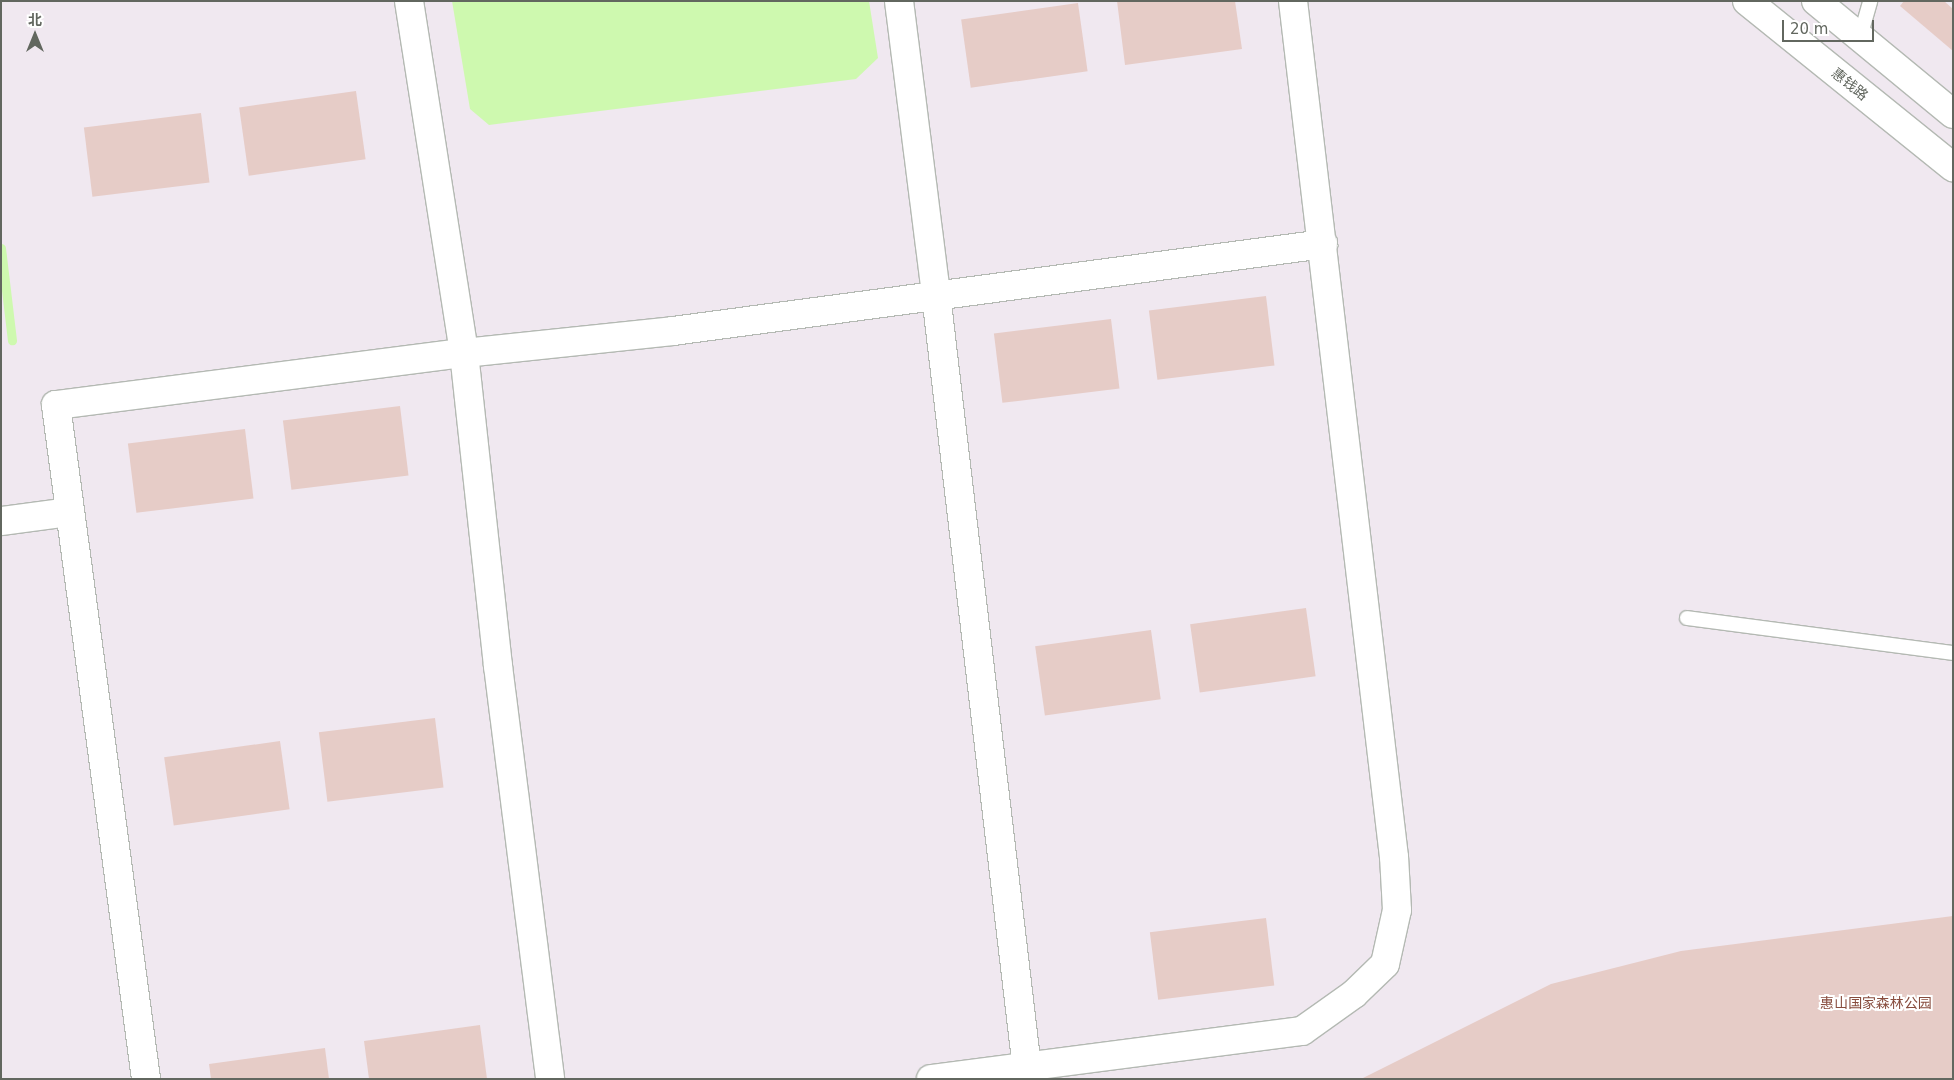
<!DOCTYPE html>
<meta charset="utf-8">
<style>
body{margin:0}
#map{position:relative;width:1954px;height:1080px;overflow:hidden;background:#f0e8f0;font-family:"DejaVu Sans","Noto Sans SC",sans-serif}
div>[style]{position:absolute}
.green>*{inset:0;background:#e6ccc7;transform-origin:0 0}
.water>*{inset:0;background:#cef9af}
.stream>*{height:9px;margin:-4.5px;padding:0 4.5px;transform-origin:4.5px;border-radius:4.5px;background:#cef9af}
.roads{filter:drop-shadow(1px 0 #b4b9b3) drop-shadow(-1px 0 #b4b9b3) drop-shadow(0 1px #b4b9b3) drop-shadow(0 -1px #b4b9b3)}
.service>*{height:14px;margin:-7px;padding:0 7px;transform-origin:7px;border-radius:7px;background:#fff}
.minor>*{height:28px;margin:-14px;padding:0 14px;transform-origin:14px;border-radius:14px;background:#fff}
.secondary>*{height:28px;margin:-14px;padding:0 14px;transform-origin:14px;border-radius:14px;background:#fff}
span{translate:-50% -50%;white-space:nowrap;text-align:center;line-height:1.15;-webkit-text-stroke:4px #fff;paint-order:stroke}
.street-label{font-size:14px;color:#62675f}
.park-label{font-size:14px;color:#884d3e}
.frame{position:absolute;inset:0;border:2px solid #62675f;pointer-events:none}
.north{position:absolute;left:10px;top:10px;width:50px;height:50px;-webkit-text-stroke:4px #fff;paint-order:stroke;rotate:0deg;font-size:14px;font-weight:700;line-height:20px;text-align:center;color:#62675f}
.north::after{content:'';display:block;margin:auto;width:18px;height:22px;background:#62675f;clip-path:polygon(50% 0,100% 100%,50% 72%,0 100%)}
.scale{position:absolute;left:1782px;top:20px;width:92px;height:22px;box-sizing:border-box;border:2px solid #62675f;border-top:0;padding-left:6px;font-size:15px;line-height:18px;white-space:nowrap;color:#62675f;-webkit-text-stroke:4px #fff;paint-order:stroke}
</style>
<div id="map">
<div class="green">
<i style="clip-path:polygon(1117px 1px,1235px 1px,1242px 49px,1125px 65px)"></i>
<i style="clip-path:polygon(1904px 1px,1944px 1px,1953px 9px,1953px 51px,1900px 6px)"></i>
<i style="left:1078px;top:3px;width:69px;height:118px;rotate:82deg"></i>
<i style="left:356px;top:91px;width:69px;height:118px;rotate:82deg"></i>
<i style="left:201px;top:113px;width:70px;height:118px;rotate:83deg"></i>
<i style="left:1266px;top:296px;width:70px;height:118px;rotate:83deg"></i>
<i style="left:1111px;top:319px;width:70px;height:118px;rotate:83deg"></i>
<i style="left:400px;top:406px;width:70px;height:118px;rotate:83deg"></i>
<i style="left:245px;top:429px;width:70px;height:118px;rotate:83deg"></i>
<i style="left:1306px;top:608px;width:69px;height:117px;rotate:82deg"></i>
<i style="left:1151px;top:630px;width:70px;height:117px;rotate:82deg"></i>
<i style="left:435px;top:718px;width:70px;height:117px;rotate:83deg"></i>
<i style="left:280px;top:741px;width:69px;height:117px;rotate:82deg"></i>
<i style="clip-path:polygon(1953px 916px,1953px 1079px,1361px 1079px,1551px 984px,1681px 951px)"></i>
<i style="left:1266px;top:918px;width:68px;height:117px;rotate:83deg"></i>
<i style="clip-path:polygon(480px 1025px,487px 1079px,369px 1079px,364px 1041px)"></i>
<i style="clip-path:polygon(325px 1048px,329px 1079px,211px 1079px,209px 1064px)"></i>
</div>
<div class="water">
<i style="clip-path:polygon(452px 1px,869px 1px,878px 58px,856px 79px,489px 125px,470px 109px)"></i>
</div>
<div class="stream">
<i style="left:1px;top:248px;width:93px;rotate:83.2deg"></i>
</div>
<div class="roads">
<div class="service">
<i style="left:1860px;top:37px;width:37px;rotate:-74deg"></i>
<i style="left:1687px;top:618px;width:268px;rotate:7.5deg"></i>
</div>
<div class="minor">
<i style="left:409px;top:1px;width:356px;rotate:81.1deg"></i>
<i style="left:464px;top:353px;width:315px;rotate:83.8deg"></i>
<i style="left:498px;top:666px;width:416px;rotate:82.8deg"></i>
<i style="left:899px;top:1px;width:296px;rotate:82.8deg"></i>
<i style="left:936px;top:295px;width:778px;rotate:83.29deg"></i>
<i style="left:1px;top:521px;width:69px;rotate:-7.5deg"></i>
<i style="left:146px;top:1079px;width:680px;rotate:-97.61deg"></i>
<i style="left:56px;top:405px;width:411px;rotate:-7.3deg"></i>
<i style="left:464px;top:353px;width:210px;rotate:-6deg"></i>
<i style="left:673px;top:331px;width:656px;rotate:-7.62deg"></i>
<i style="left:931px;top:1079px;width:374px;rotate:-7.4deg"></i>
<i style="left:1302px;top:1031px;width:64px;rotate:-35.4deg"></i>
<i style="left:1354px;top:994px;width:43px;rotate:-44.1deg"></i>
<i style="left:1385px;top:964px;width:55px;rotate:-77.5deg"></i>
<i style="left:1397px;top:910px;width:53px;rotate:-93.2deg"></i>
<i style="left:1394px;top:857px;width:862px;rotate:-96.73deg"></i>
</div>
<div class="secondary">
<i style="left:1747px;top:1px;width:265px;rotate:38.9deg"></i>
<i style="left:1816px;top:1px;width:178px;rotate:39.5deg"></i>
</div>
</div>
<div class="street-label">
<span style="left:1850px;top:84px;rotate:39deg">惠钱路</span>
</div>
<div class="park-label">
<span style="left:1876px;top:1003px">惠山国家森林公园</span>
</div>
<div class="frame"></div>
<div class="north">北</div>
<div class="scale">20 m</div>
</div>
